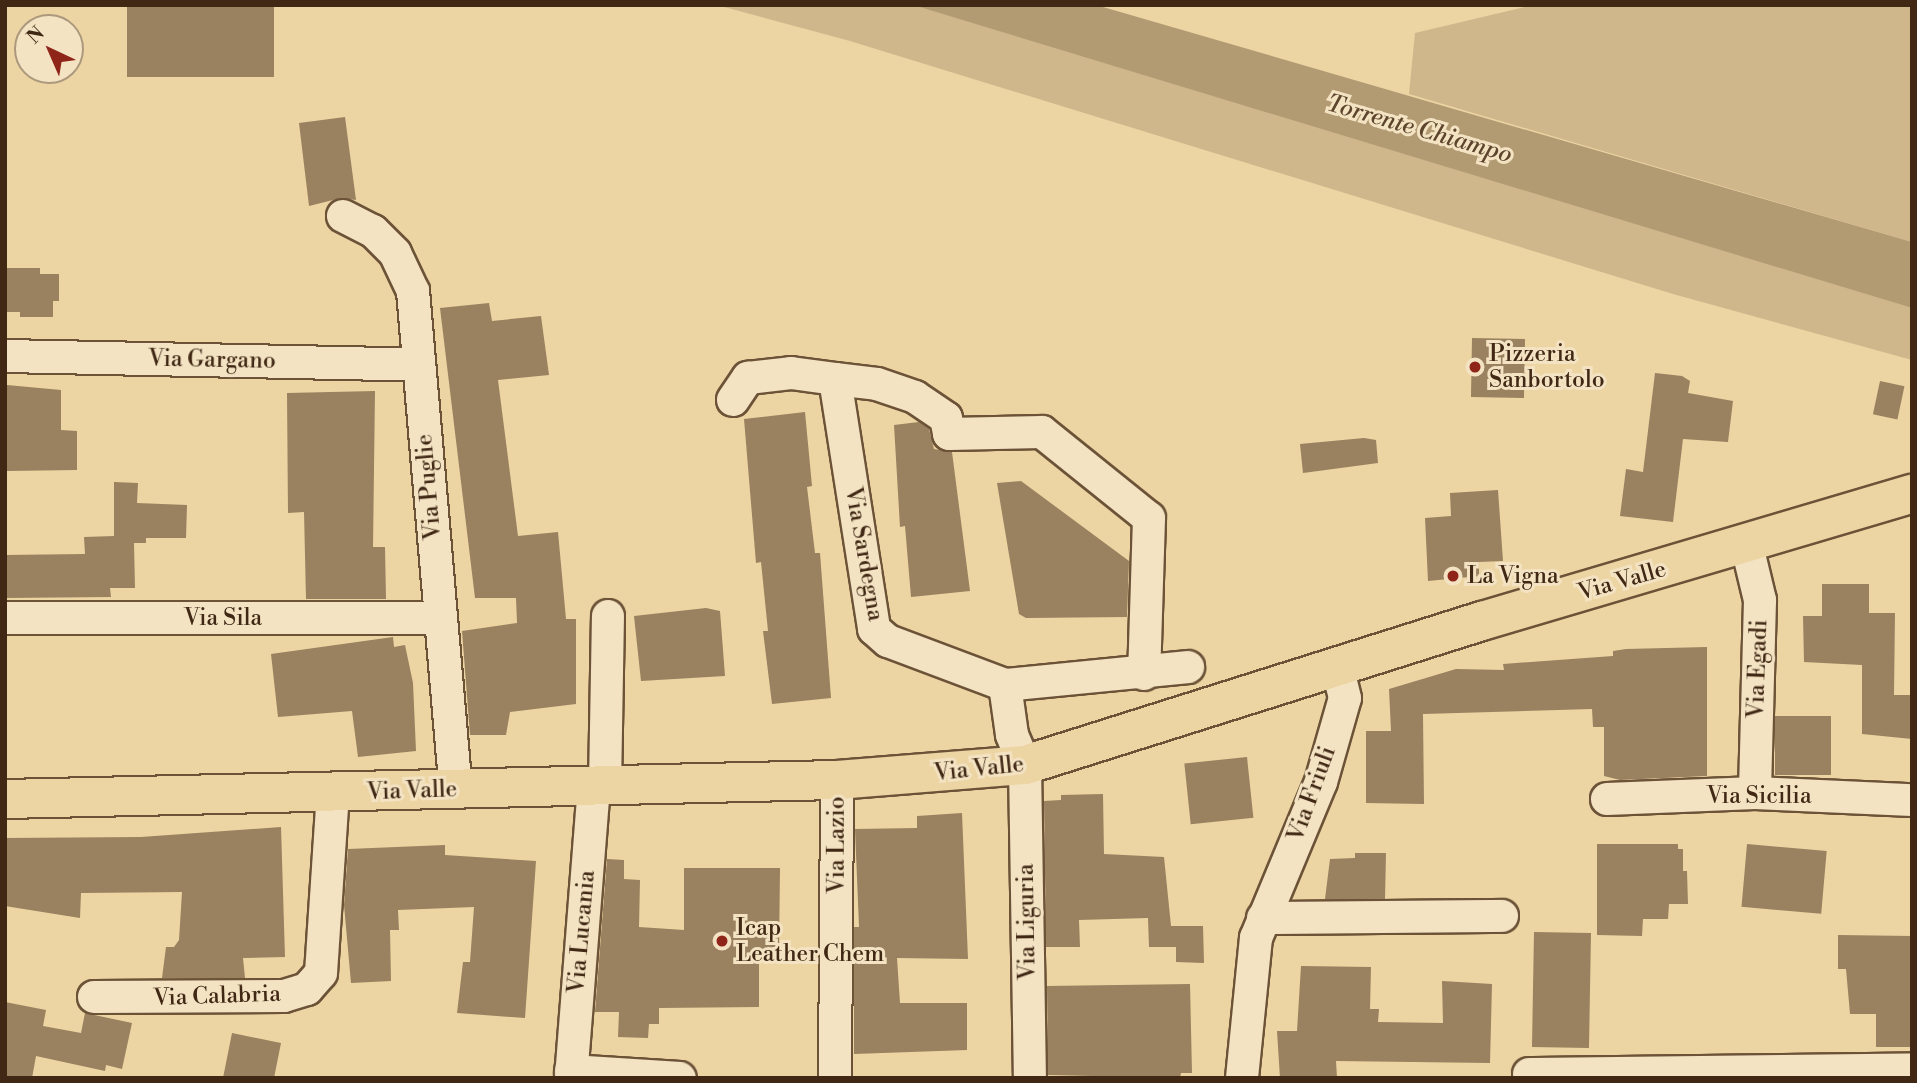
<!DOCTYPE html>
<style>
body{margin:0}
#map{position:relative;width:1917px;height:1083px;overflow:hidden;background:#ecd4a3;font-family:"Libre Bodoni",serif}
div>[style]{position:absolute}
.green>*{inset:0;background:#cfb78b}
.water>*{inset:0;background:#b29a73}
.building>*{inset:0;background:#9a815f;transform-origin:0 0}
.roads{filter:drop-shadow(2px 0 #6c5338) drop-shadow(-2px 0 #6c5338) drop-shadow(0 2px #6c5338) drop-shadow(0 -2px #6c5338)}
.minor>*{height:32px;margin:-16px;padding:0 16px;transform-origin:16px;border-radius:16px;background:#f3e3c3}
.major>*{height:38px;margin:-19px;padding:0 19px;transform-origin:19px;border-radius:19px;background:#ecd4a3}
.dots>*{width:19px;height:19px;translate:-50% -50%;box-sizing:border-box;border:4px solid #f3e3c3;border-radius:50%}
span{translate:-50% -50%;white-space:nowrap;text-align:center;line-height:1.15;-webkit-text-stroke:6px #f3e3c3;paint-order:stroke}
.poi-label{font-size:23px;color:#412815}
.left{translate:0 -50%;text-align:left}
.street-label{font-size:23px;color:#412815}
.water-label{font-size:24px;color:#5d442c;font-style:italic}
.frame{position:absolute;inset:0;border:7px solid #412815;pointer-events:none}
.north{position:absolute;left:14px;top:14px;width:70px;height:70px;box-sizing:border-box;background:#f3e3c3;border:2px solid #ac987d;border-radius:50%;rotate:316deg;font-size:19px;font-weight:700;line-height:28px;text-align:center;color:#412815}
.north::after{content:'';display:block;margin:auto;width:24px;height:32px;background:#8f2418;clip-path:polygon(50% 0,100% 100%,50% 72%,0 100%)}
</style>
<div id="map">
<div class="green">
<i style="clip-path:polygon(717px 5px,913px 5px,1190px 86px,1912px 308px,1912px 360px,1673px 294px,850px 41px)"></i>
<i style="clip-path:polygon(1533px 5px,1912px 5px,1912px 242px,1409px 94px,1415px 33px)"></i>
</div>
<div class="water">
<i style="clip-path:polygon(913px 5px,1096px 5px,1912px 242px,1912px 308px)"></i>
</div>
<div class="building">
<i style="left:127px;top:5px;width:147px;height:72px"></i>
<i style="clip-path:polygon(345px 117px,356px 200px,341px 198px,309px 206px,299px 123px)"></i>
<i style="clip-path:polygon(5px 268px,40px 268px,40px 274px,59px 274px,59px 301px,53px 301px,53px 317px,20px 317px,20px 312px,5px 312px)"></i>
<i style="clip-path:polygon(489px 303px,492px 321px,541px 316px,549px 375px,498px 380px,518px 536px,558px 532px,566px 619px,576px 619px,576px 704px,510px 712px,506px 735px,470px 735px,462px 631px,517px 623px,516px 598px,475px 598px,440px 308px)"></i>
<i style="left:1525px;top:339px;width:59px;height:53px;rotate:91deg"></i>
<i style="clip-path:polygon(1655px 373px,1682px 376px,1690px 381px,1688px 393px,1733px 401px,1728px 442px,1683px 439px,1673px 522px,1620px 516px,1626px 469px,1643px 472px)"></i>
<i style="left:1880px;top:381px;width:25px;height:34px;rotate:12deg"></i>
<i style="clip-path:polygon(7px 385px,61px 390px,61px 430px,77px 431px,77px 470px,6px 471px)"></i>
<i style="clip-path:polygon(375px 391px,373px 547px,385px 547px,386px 599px,306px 599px,304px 512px,288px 513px,287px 393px)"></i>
<i style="clip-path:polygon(805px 412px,812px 486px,807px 487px,815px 553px,820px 553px,831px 698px,772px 704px,763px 631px,768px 631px,761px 562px,756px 563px,744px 419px)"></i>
<i style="clip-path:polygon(919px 422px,929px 429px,934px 449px,952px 452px,970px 591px,911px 597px,905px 526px,900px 527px,894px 425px)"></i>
<i style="clip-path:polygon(1364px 438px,1376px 440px,1378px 463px,1303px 473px,1300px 444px)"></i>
<i style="clip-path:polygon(1021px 481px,1129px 561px,1127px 617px,1026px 618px,1019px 614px,997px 483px)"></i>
<i style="clip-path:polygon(114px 482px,138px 483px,137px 503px,187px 505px,186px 538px,146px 538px,146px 543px,134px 543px,135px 588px,110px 588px,111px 597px,5px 598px,5px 555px,85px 554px,84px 537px,114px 536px)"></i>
<i style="clip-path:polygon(1498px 490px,1503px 561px,1479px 562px,1479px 576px,1428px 581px,1425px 518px,1451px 516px,1450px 493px)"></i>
<i style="clip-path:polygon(1822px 584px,1869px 584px,1869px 613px,1895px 613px,1894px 695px,1912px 695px,1912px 739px,1862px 734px,1862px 665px,1804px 662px,1803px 616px,1822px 616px)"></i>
<i style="clip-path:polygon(706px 608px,720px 611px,725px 676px,641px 681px,634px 616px)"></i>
<i style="clip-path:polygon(393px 637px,394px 647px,405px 645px,413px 683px,416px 751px,358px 757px,352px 711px,278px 717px,271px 654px)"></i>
<i style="clip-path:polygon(1707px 647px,1707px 776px,1620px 780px,1604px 776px,1604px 727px,1593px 727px,1592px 709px,1423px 714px,1424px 804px,1366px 803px,1366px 731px,1391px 731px,1389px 689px,1456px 669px,1504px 670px,1503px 664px,1613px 656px,1613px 651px,1626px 649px)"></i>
<i style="left:1775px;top:716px;width:56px;height:59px"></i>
<i style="left:1247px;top:757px;width:61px;height:63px;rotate:84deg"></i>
<i style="clip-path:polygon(1103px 794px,1104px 854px,1164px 857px,1171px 926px,1203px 926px,1204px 963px,1176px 962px,1176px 947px,1149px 947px,1148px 918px,1079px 920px,1080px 947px,1046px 947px,1044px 801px,1061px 800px,1061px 795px)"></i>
<i style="clip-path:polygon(962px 813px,968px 959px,897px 958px,900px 1003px,967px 1003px,967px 1050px,854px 1054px,854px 927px,859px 927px,855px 829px,917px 828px,917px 816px)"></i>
<i style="clip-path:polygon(281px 827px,285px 957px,243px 958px,245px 978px,162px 978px,166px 947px,174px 947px,179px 940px,182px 892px,81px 893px,80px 918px,5px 906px,5px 838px,141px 837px)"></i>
<i style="clip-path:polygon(1597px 844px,1678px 844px,1678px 849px,1683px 849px,1683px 871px,1687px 871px,1688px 904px,1669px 904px,1668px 919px,1643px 919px,1642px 936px,1597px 935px)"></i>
<i style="left:1747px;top:844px;width:80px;height:63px;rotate:5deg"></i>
<i style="clip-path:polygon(445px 845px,445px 855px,536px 861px,525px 1018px,457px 1013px,463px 962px,470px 962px,474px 907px,398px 910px,399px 930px,390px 930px,391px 981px,351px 983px,344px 905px,348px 849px)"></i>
<i style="clip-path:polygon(1355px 853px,1386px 853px,1385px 899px,1325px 899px,1330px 859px,1355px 858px)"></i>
<i style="clip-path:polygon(607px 859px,624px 860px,624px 879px,640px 880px,639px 927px,684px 930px,684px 868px,780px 868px,779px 952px,759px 951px,759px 1007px,659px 1008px,659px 1024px,649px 1024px,648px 1038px,618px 1037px,619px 1012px,595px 1012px)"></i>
<i style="left:1534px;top:932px;width:57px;height:115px;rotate:1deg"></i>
<i style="clip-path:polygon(1838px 935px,1912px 936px,1912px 1047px,1876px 1047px,1876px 1014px,1850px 1014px,1846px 969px,1838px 969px)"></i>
<i style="clip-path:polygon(1301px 966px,1371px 967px,1370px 1009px,1379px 1009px,1378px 1022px,1443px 1023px,1442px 981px,1492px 984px,1490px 1063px,1336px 1061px,1337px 1078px,1280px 1078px,1277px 1031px,1297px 1031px)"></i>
<i style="clip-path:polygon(1190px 984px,1192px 1073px,1181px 1073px,1180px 1078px,1048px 1075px,1047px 986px)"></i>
<i style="clip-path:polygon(5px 1002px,46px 1010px,43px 1026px,81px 1033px,85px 1013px,132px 1023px,122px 1069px,106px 1065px,105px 1071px,36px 1056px,32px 1078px,5px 1078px)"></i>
<i style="clip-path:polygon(232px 1033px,281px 1043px,274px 1078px,223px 1078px)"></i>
</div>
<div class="roads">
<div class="minor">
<i style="left:343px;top:216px;width:34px;rotate:27deg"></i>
<i style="left:373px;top:231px;width:31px;rotate:45deg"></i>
<i style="left:395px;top:253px;width:42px;rotate:64.7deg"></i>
<i style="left:413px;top:291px;width:500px;rotate:85.1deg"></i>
<i style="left:5px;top:356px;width:414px;rotate:1.2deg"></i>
<i style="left:835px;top:379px;width:42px;rotate:6.8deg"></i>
<i style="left:877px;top:384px;width:40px;rotate:18.9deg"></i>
<i style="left:915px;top:397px;width:37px;rotate:34deg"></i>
<i style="left:946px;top:418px;width:16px;rotate:79deg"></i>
<i style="left:949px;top:434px;width:93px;rotate:-1.2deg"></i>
<i style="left:1042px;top:432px;width:137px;rotate:38.8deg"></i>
<i style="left:1149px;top:518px;width:156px;rotate:91.8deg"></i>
<i style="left:733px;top:400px;width:27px;rotate:-56deg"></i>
<i style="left:748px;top:378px;width:43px;rotate:-6.6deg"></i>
<i style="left:791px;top:373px;width:44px;rotate:7.8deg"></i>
<i style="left:835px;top:379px;width:253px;rotate:81.1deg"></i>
<i style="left:874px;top:629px;width:18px;rotate:41deg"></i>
<i style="left:888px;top:641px;width:125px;rotate:20.6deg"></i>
<i style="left:1005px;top:685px;width:50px;rotate:82deg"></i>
<i style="left:1012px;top:735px;width:33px;rotate:67deg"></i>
<i style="left:1025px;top:765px;width:313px;rotate:89.1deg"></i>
<i style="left:1747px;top:546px;width:56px;rotate:76.5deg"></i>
<i style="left:1760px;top:600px;width:193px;rotate:91.5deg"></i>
<i style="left:5px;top:618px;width:436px"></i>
<i style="left:1005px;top:685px;width:184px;rotate:-5.6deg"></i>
<i style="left:605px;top:786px;width:170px;rotate:-89deg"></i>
<i style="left:1607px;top:799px;width:148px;rotate:-2.3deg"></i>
<i style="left:1755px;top:793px;width:157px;rotate:2.6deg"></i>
<i style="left:1263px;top:918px;width:239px;rotate:-0.5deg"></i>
<i style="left:94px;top:997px;width:190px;rotate:-0.3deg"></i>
<i style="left:284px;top:996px;width:24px;rotate:-17deg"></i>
<i style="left:307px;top:989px;width:21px;rotate:-49deg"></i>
<i style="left:321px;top:973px;width:179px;rotate:-86.2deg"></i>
<i style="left:571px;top:1071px;width:109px;rotate:3.7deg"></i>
<i style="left:1529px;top:1074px;width:383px;rotate:-0.7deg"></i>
<i style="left:571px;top:1078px;width:293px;rotate:-85.5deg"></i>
<i style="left:835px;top:1078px;width:298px;rotate:-89.6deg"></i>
<i style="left:1242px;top:1078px;width:141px;rotate:-84.3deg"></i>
<i style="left:1256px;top:938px;width:169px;rotate:-67.4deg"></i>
<i style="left:1321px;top:782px;width:87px;rotate:-74.1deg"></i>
<i style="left:1345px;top:698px;width:33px;rotate:-104deg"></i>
</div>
<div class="major">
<i style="left:5px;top:799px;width:832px;rotate:-1.31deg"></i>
<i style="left:837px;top:780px;width:189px;rotate:-4.6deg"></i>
<i style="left:1025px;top:765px;width:479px;rotate:-17.5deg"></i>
<i style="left:1482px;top:621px;width:448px;rotate:-16.5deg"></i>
</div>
</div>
<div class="dots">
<i style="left:1475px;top:367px;background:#8f2418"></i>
<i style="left:1453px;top:576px;background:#8f2418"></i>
<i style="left:722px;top:941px;background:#8f2418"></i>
</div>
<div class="poi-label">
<span class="left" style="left:1489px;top:367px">Pizzeria<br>Sanbortolo</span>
<span class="left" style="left:1467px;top:576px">La Vigna</span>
<span class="left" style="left:736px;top:941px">Icap<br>Leather Chem</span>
</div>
<div class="street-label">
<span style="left:212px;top:360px;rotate:1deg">Via Gargano</span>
<span style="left:429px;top:487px;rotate:-95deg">Via Puglie</span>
<span style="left:864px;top:554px;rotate:80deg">Via Sardegna</span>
<span style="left:1622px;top:581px;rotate:-16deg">Via Valle</span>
<span style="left:223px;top:618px">Via Sila</span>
<span style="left:1758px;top:669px;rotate:-88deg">Via Egadi</span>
<span style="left:979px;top:769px;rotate:-6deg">Via Valle</span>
<span style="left:412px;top:791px;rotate:-2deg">Via Valle</span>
<span style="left:1312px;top:794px;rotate:-70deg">Via Friuli</span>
<span style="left:1759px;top:796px">Via Sicilia</span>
<span style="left:837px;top:845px;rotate:-90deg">Via Lazio</span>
<span style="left:1027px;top:922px;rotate:-91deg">Via Liguria</span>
<span style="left:582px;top:932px;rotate:-85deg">Via Lucania</span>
<span style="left:217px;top:996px;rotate:-2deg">Via Calabria</span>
</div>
<div class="water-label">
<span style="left:1419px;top:130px;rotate:16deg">Torrente Chiampo</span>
</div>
<div class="frame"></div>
<div class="north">N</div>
</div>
